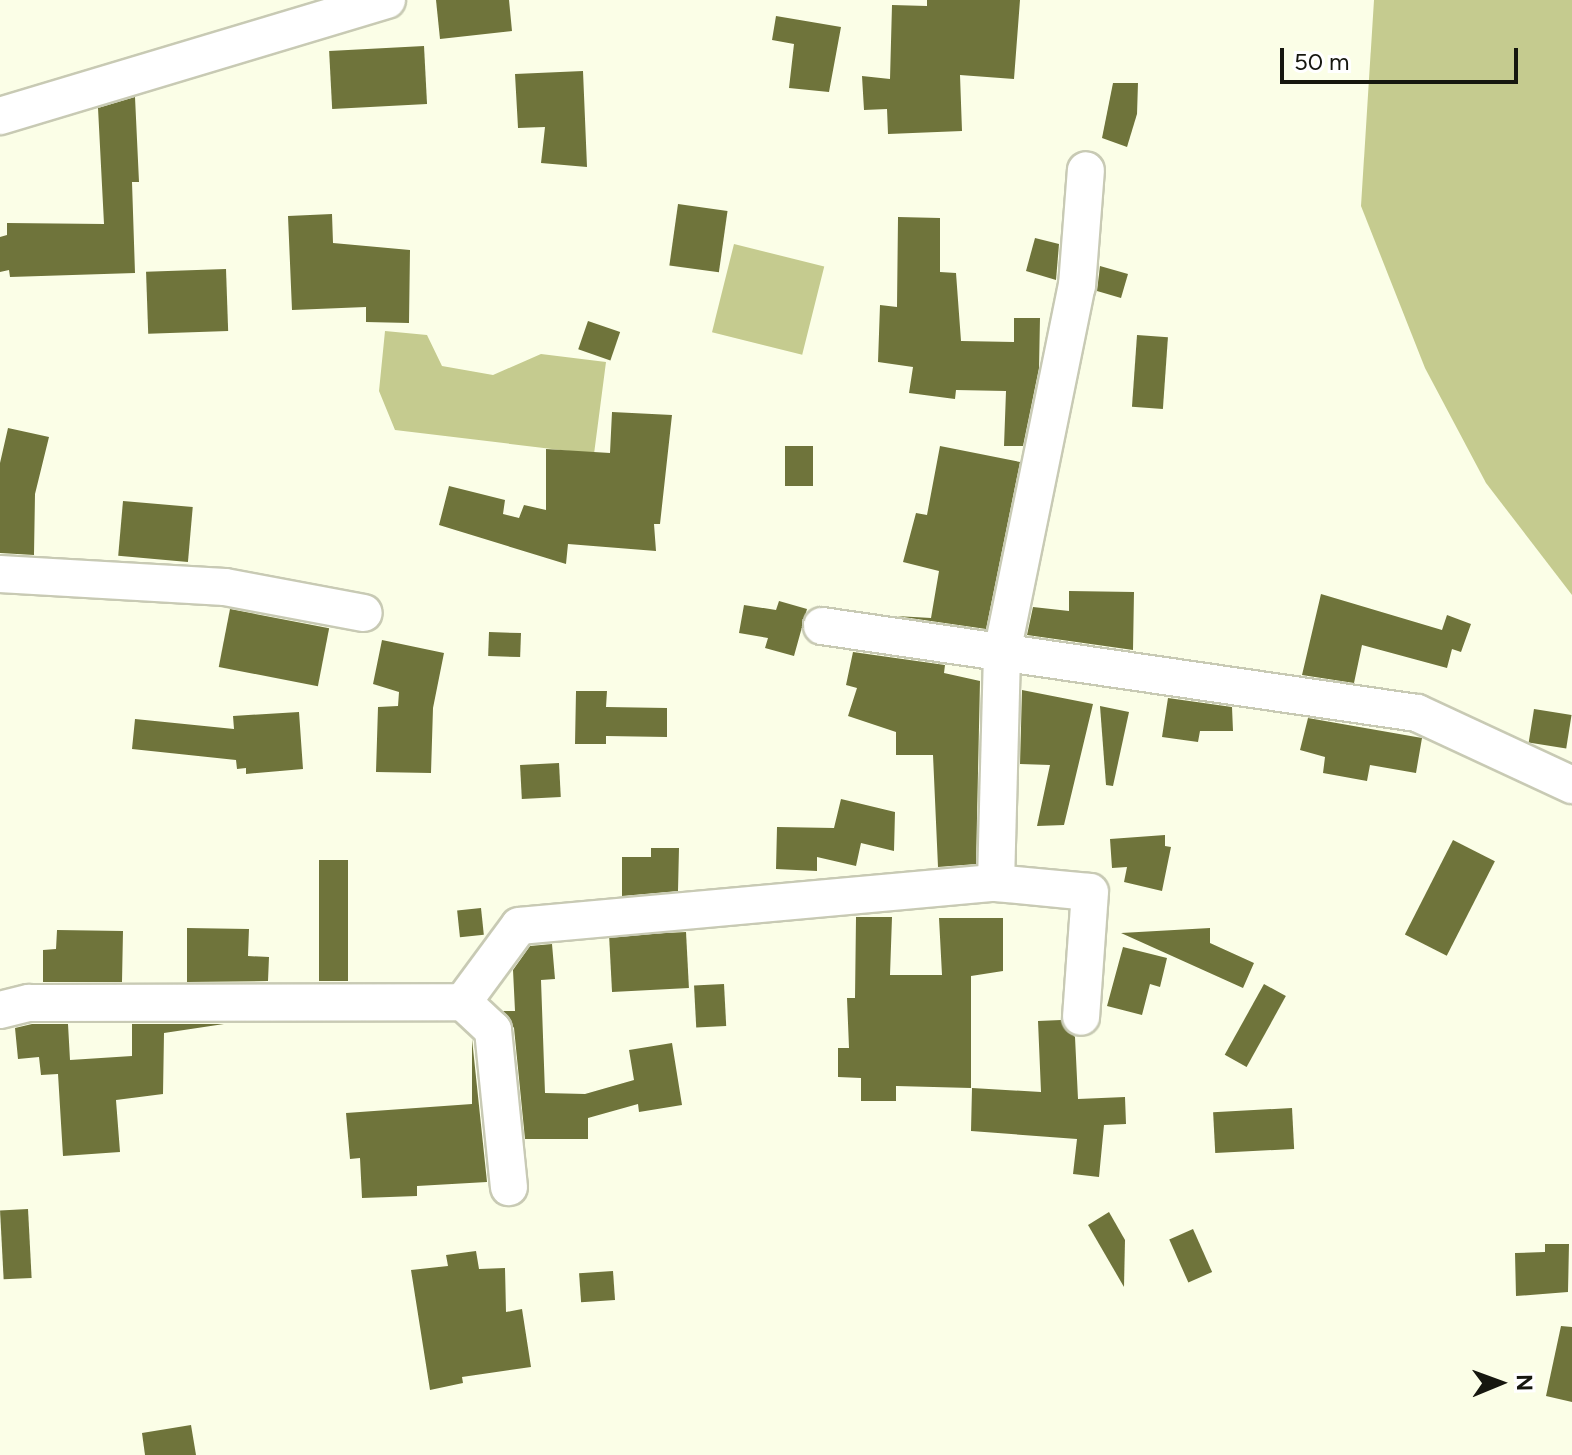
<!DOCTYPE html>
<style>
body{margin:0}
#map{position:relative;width:1572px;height:1455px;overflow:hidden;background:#fbfee7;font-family:Figtree,sans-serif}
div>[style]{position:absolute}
.water>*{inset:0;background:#c5cb8f;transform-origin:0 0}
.building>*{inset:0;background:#6f743b;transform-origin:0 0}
.roads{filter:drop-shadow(2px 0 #c8cab4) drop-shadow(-2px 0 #c8cab4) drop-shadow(0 2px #c8cab4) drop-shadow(0 -2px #c8cab4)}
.street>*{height:36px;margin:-18px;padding:0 18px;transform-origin:18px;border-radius:18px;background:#fff}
span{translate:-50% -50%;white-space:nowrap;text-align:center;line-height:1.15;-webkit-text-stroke:8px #fff;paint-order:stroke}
.north{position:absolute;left:1460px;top:1343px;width:80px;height:80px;-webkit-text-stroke:6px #fff;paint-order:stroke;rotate:89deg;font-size:22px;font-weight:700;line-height:32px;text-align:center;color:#16170f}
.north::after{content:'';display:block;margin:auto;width:28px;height:36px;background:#16170f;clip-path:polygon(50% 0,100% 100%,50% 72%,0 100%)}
.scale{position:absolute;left:1280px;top:48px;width:238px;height:36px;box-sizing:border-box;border:4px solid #16170f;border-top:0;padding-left:10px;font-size:24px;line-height:28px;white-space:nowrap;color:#16170f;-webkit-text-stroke:6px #fff;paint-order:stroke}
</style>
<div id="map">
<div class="water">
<i style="clip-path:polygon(1374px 0,1572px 0,1572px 595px,1486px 483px,1425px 368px,1361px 206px)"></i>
<i style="left:734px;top:244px;width:93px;height:91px;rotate:14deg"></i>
<i style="clip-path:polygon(385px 331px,427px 335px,442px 366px,493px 375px,541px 354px,606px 362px,594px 454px,395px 430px,379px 391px)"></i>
</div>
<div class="building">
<i style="clip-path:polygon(436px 0,509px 0,512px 31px,440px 39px)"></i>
<i style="clip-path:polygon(927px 0,1020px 0,1014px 79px,960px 75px,962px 131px,888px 134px,887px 109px,864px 110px,862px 76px,890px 79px,892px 5px,927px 6px)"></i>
<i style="clip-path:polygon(776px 16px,841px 27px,829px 92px,789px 88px,794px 44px,772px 40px)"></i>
<i style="left:424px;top:46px;width:58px;height:95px;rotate:87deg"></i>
<i style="clip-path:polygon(583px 71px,587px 167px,541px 163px,545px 127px,518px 128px,515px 74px)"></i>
<i style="clip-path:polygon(1113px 83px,1138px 83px,1137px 114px,1127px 147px,1102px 138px)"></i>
<i style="clip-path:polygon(135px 97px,139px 182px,132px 182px,135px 273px,10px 277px,9px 270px,0 272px,0 237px,7px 235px,7px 223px,104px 224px,98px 108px)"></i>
<i style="left:678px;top:204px;width:50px;height:62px;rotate:8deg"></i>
<i style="clip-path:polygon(332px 214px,333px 243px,410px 250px,409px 323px,366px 322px,366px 307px,292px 310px,288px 216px)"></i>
<i style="clip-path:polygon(898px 217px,940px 218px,940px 272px,956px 273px,961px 341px,1014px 342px,1014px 318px,1040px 318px,1039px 368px,1023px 446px,1004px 446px,1006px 391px,956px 390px,955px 399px,909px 393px,913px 367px,878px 362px,880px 305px,897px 307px)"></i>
<i style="clip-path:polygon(1035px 238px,1059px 244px,1056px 280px,1026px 271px)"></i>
<i style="clip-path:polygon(1100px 266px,1128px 274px,1121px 298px,1097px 291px)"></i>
<i style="left:226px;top:269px;width:62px;height:80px;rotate:88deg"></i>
<i style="left:588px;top:321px;width:34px;height:30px;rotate:19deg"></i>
<i style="left:1137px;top:335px;width:31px;height:72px;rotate:4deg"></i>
<i style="clip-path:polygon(612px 412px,672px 415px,660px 524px,654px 524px,656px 551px,568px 544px,566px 564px,439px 525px,449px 486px,505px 500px,503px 514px,519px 518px,524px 505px,546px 510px,546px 449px,610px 453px)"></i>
<i style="clip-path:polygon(8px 428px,49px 437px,35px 494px,34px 555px,0 553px,0 463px)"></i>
<i style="left:785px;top:446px;width:28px;height:40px"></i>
<i style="clip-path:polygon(940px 446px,1020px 462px,986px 629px,896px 616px,931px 618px,939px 571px,903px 562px,916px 513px,927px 515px)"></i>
<i style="left:123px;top:501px;width:70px;height:55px;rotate:5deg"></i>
<i style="clip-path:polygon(1069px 591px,1134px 592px,1133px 650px,1027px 635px,1033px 607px,1069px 611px)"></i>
<i style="clip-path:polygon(1321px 594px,1442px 630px,1447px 615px,1471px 624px,1461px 652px,1452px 649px,1447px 668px,1362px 645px,1354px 683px,1302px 675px)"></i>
<i style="clip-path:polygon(779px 601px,807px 609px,794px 656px,765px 648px,768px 638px,739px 633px,744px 605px,776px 610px)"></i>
<i style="left:230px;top:609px;width:101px;height:59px;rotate:11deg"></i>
<i style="left:489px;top:632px;width:32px;height:24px;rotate:2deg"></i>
<i style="clip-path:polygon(382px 640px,444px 653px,433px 708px,431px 773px,376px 772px,378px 707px,398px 706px,399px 692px,373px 684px)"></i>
<i style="clip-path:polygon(853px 652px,945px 665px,944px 673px,980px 681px,976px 864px,938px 867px,933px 755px,896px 755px,896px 732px,848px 716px,857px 688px,846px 685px)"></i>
<i style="clip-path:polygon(1022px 690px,1093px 704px,1064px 825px,1037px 826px,1050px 765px,1020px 764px)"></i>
<i style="clip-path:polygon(576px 691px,607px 691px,606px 707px,667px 708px,667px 737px,606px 736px,606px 744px,575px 744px)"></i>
<i style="clip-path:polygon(1168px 698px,1232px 707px,1233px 731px,1200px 731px,1198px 742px,1162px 737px)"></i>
<i style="clip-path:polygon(1100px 706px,1129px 712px,1113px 786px,1106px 785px)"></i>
<i style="left:1534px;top:709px;width:38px;height:34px;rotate:9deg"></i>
<i style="clip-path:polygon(299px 712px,303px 769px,246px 774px,246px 768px,237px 769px,236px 760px,132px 749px,135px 719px,234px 729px,233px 716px)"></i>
<i style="clip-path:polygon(1308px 718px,1422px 738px,1416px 773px,1370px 765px,1367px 781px,1323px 773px,1325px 757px,1300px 750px)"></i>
<i style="left:559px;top:763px;width:34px;height:39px;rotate:87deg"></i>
<i style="clip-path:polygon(841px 799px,895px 812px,894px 851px,861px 843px,856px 866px,817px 857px,817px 871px,776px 869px,777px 827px,834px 828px)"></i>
<i style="clip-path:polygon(1165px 835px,1165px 846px,1171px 847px,1162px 891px,1124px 882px,1127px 867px,1112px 868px,1110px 839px)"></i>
<i style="left:1453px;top:840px;width:47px;height:106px;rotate:27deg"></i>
<i style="clip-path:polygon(651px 848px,679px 848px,678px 891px,622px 896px,622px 857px,651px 857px)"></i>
<i style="left:319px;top:860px;width:29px;height:121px"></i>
<i style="left:481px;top:908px;width:27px;height:24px;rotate:84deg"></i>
<i style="clip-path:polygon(856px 917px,892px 917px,890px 975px,942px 975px,939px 918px,1003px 918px,1003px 971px,971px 976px,971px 1088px,896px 1086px,896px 1101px,861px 1101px,861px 1078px,838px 1077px,838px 1048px,849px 1048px,847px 998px,855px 998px)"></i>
<i style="clip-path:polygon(187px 928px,249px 929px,248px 956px,269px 957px,268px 981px,187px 982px)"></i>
<i style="clip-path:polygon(1210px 928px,1210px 943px,1254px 963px,1243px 988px,1121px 933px)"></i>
<i style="clip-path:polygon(57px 930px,123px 931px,122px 982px,43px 982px,43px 950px,56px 949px)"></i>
<i style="left:686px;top:932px;width:56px;height:77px;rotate:87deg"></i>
<i style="clip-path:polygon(552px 944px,555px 979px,541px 980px,545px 1093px,585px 1094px,634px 1080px,629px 1050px,672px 1043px,682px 1105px,639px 1112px,638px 1104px,588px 1118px,588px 1139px,525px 1139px,514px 1028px,503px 1011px,515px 1011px,513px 970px,530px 946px)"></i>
<i style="clip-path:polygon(1123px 947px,1167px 958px,1160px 987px,1150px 984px,1142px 1015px,1107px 1006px)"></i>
<i style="left:724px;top:984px;width:42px;height:30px;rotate:87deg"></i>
<i style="left:1264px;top:984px;width:25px;height:81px;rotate:29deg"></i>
<i style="clip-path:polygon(1061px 1020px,1075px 1037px,1078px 1099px,1125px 1097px,1126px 1124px,1104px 1125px,1099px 1177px,1073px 1174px,1077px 1139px,971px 1131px,972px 1088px,1041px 1092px,1038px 1021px)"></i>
<i style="clip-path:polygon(32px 1024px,68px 1024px,70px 1060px,132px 1056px,132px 1024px,224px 1024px,164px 1033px,163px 1094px,116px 1100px,120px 1152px,63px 1156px,58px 1074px,41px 1075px,39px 1057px,18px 1059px,15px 1028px)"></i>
<i style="clip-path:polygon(472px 1039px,487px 1182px,417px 1186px,417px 1196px,362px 1198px,360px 1158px,350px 1159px,346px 1113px,472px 1104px)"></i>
<i style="left:1292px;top:1108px;width:41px;height:79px;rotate:87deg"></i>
<i style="left:28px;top:1209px;width:69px;height:28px;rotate:87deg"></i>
<i style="clip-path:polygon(1109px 1212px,1125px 1240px,1124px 1287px,1088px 1225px)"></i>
<i style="left:1193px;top:1229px;width:47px;height:26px;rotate:66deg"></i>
<i style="clip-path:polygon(1545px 1244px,1569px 1244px,1568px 1292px,1516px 1296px,1515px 1253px,1545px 1252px)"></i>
<i style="clip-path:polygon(476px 1251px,479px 1269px,505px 1268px,506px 1312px,522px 1309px,531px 1367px,462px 1377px,463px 1383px,430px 1390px,411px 1270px,448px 1266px,446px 1255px)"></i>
<i style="left:613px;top:1271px;width:29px;height:34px;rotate:86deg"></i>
<i style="clip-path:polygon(1561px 1326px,1572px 1327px,1572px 1402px,1546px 1396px)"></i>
<i style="clip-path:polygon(191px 1425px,196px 1455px,145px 1455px,142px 1433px)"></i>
</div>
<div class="roads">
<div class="street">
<i style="left:0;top:116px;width:404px;rotate:-16.7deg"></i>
<i style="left:0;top:574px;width:225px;rotate:3.3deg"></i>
<i style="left:225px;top:587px;width:141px;rotate:10.6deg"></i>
<i style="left:822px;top:626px;width:601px;rotate:8.32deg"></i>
<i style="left:1417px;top:713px;width:171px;rotate:24.9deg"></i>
<i style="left:996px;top:883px;width:230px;rotate:-88.5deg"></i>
<i style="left:1002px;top:653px;width:375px;rotate:-78.5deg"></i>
<i style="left:1077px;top:286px;width:116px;rotate:-85.6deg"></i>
<i style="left:463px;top:1002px;width:41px;rotate:43deg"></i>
<i style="left:493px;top:1030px;width:158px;rotate:84.2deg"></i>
<i style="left:0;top:1010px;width:30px;rotate:-14deg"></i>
<i style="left:29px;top:1003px;width:434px;rotate:-0.1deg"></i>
<i style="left:463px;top:1002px;width:94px;rotate:-53.6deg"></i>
<i style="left:519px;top:926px;width:479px;rotate:-5.2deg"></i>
<i style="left:996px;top:883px;width:94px;rotate:5.5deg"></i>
<i style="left:1090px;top:892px;width:125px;rotate:94.1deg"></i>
</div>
</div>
<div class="north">N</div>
<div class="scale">50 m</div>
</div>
